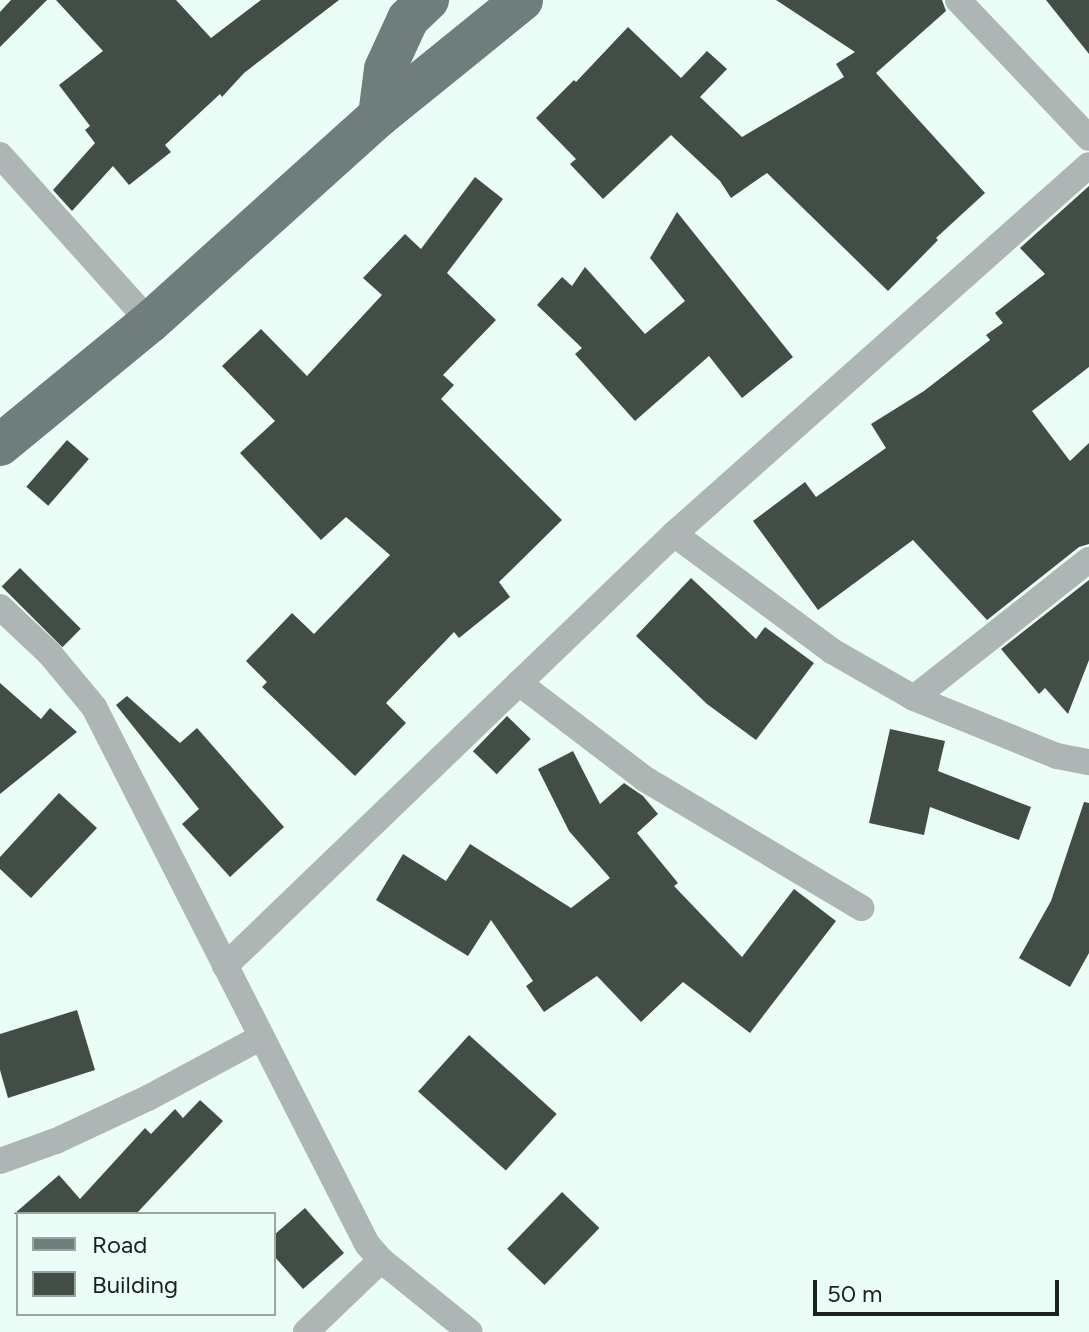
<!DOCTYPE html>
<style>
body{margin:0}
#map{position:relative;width:1089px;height:1332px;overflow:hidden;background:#ebfdf7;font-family:Figtree,sans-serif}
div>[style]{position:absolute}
.building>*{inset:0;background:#414d45;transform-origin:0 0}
.minor>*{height:26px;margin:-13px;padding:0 13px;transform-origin:13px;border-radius:13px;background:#adb5b5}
.primary>*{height:42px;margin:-21px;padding:0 21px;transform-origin:21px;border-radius:21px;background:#6f7d7c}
span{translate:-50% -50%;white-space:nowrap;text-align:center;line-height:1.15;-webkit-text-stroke:8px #ebfdf7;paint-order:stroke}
.legend{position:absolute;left:16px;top:1212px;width:260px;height:104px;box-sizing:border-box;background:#ebfdf7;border:2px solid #98a5a1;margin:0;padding:10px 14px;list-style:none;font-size:24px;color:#1b211f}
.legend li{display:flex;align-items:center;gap:16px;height:40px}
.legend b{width:40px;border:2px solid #98a5a1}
.scale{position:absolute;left:813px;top:1280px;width:246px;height:36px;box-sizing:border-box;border:4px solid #1b211f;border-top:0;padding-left:10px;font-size:24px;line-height:28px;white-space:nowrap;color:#1b211f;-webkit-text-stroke:6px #ebfdf7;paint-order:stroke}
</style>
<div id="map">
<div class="building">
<i style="clip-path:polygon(11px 0,47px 0,0 47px,0 12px)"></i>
<i style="clip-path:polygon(56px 0,176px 0,211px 38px,261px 0,339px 0,244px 73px,222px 97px,220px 94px,165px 145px,171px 152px,129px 185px,113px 166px,72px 211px,53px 190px,95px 143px,85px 130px,90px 126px,59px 85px,103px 51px)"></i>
<i style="clip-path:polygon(776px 0,942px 0,946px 11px,876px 73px,985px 193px,936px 238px,938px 240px,888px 291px,767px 173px,731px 198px,720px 181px,671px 135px,603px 199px,570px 164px,576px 159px,536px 118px,574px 80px,576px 82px,628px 27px,681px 78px,707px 51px,727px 69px,700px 97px,742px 137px,844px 77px,836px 64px,855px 52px)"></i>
<i style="clip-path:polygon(1046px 0,1089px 0,1089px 54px)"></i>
<i style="clip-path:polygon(475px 177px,503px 199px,447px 273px,496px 320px,443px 375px,454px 385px,441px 399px,562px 520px,499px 582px,510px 597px,459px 638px,454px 632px,386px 703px,406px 723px,355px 776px,262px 687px,267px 682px,246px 661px,292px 613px,314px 634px,390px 555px,346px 517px,321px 540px,240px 453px,275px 421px,222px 366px,261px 329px,307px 376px,382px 295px,363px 278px,405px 234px,421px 249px)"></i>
<i style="clip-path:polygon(1089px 186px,1089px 367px,1032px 411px,1070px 461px,1089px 443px,1089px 544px,1079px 547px,987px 620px,913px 540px,818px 610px,753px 521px,805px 482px,816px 497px,886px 448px,871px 424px,924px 391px,990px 340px,986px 335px,1003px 323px,995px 313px,1045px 274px,1020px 248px)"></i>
<i style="clip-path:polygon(677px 212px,793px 357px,742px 398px,709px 356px,635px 421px,575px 354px,582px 348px,537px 305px,562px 277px,572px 286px,585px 267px,645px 334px,685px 301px,650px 258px)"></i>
<i style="left:67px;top:440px;width:29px;height:62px;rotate:41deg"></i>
<i style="left:20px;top:568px;width:86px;height:26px;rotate:45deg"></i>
<i style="clip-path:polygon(691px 578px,756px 639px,765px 627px,814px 663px,756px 740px,707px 704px,636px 636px)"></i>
<i style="clip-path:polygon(1089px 580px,1089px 660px,1068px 714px,1045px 688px,1039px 694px,1001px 649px)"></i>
<i style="clip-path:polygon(0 683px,41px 719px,50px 708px,77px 732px,0 794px)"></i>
<i style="clip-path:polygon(127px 696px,180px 743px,197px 728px,284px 827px,230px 877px,182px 824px,199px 809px,116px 705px)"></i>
<i style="left:507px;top:716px;width:33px;height:49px;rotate:44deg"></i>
<i style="clip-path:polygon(890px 729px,945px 741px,938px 771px,1031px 807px,1019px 840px,930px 807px,924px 835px,869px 823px)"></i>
<i style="clip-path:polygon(573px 751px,600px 804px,624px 783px,643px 796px,658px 814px,637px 833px,678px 883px,674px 886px,742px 957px,794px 889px,836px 921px,750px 1033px,683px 982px,641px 1022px,597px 976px,544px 1012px,526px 986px,533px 981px,491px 920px,468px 956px,376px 900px,403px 854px,446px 881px,470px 844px,571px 908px,610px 878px,569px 831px,538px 769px)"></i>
<i style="clip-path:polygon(59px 793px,97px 828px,31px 898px,0 869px,0 857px)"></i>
<i style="clip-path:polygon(1084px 802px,1089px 803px,1089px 953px,1070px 987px,1019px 958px,1051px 901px)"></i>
<i style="clip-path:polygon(77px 1010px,95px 1070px,8px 1098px,0 1070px,0 1034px)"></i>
<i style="left:469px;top:1035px;width:118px;height:76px;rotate:42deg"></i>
<i style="clip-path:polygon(200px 1100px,223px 1121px,136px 1214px,14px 1214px,59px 1175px,80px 1199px,145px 1128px,151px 1134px,175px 1109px,183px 1118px)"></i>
<i style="left:562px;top:1192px;width:52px;height:79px;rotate:44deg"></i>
<i style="clip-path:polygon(305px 1208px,344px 1253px,303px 1289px,274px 1256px,274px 1235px)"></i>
</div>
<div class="minor">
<i style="left:958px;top:0;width:190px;rotate:46.5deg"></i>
<i style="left:0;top:155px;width:224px;rotate:48.1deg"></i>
<i style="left:674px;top:534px;width:197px;rotate:36.5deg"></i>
<i style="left:832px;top:651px;width:95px;rotate:29.8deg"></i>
<i style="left:914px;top:698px;width:154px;rotate:22.1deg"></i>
<i style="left:1057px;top:756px;width:33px;rotate:11deg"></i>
<i style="left:0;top:607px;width:69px;rotate:43.2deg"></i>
<i style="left:50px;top:654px;width:69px;rotate:50.3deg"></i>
<i style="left:94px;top:707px;width:602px;rotate:63.05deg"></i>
<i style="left:367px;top:1244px;width:21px;rotate:49deg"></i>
<i style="left:381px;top:1260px;width:114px;rotate:39deg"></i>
<i style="left:519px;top:683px;width:158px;rotate:37.3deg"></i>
<i style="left:645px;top:779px;width:252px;rotate:30.8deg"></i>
<i style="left:914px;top:698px;width:223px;rotate:-38.3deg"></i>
<i style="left:225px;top:966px;width:623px;rotate:-43.89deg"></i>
<i style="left:674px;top:534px;width:555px;rotate:-41.64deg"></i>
<i style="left:0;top:1161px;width:59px;rotate:-19.7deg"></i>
<i style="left:56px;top:1141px;width:102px;rotate:-25.1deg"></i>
<i style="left:148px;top:1098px;width:127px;rotate:-28.2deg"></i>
<i style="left:306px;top:1332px;width:104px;rotate:-43.8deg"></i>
</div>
<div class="primary">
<i style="left:379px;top:116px;width:47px;rotate:-82.7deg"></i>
<i style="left:385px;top:69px;width:55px;rotate:-65.3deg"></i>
<i style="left:408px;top:19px;width:28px;rotate:-44deg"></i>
<i style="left:0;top:445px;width:194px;rotate:-39.4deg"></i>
<i style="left:150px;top:322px;width:308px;rotate:-42deg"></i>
<i style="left:379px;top:116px;width:184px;rotate:-39deg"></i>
</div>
<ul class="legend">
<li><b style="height:10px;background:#6f7d7c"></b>Road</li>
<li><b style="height:22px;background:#414d45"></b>Building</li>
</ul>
<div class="scale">50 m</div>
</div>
